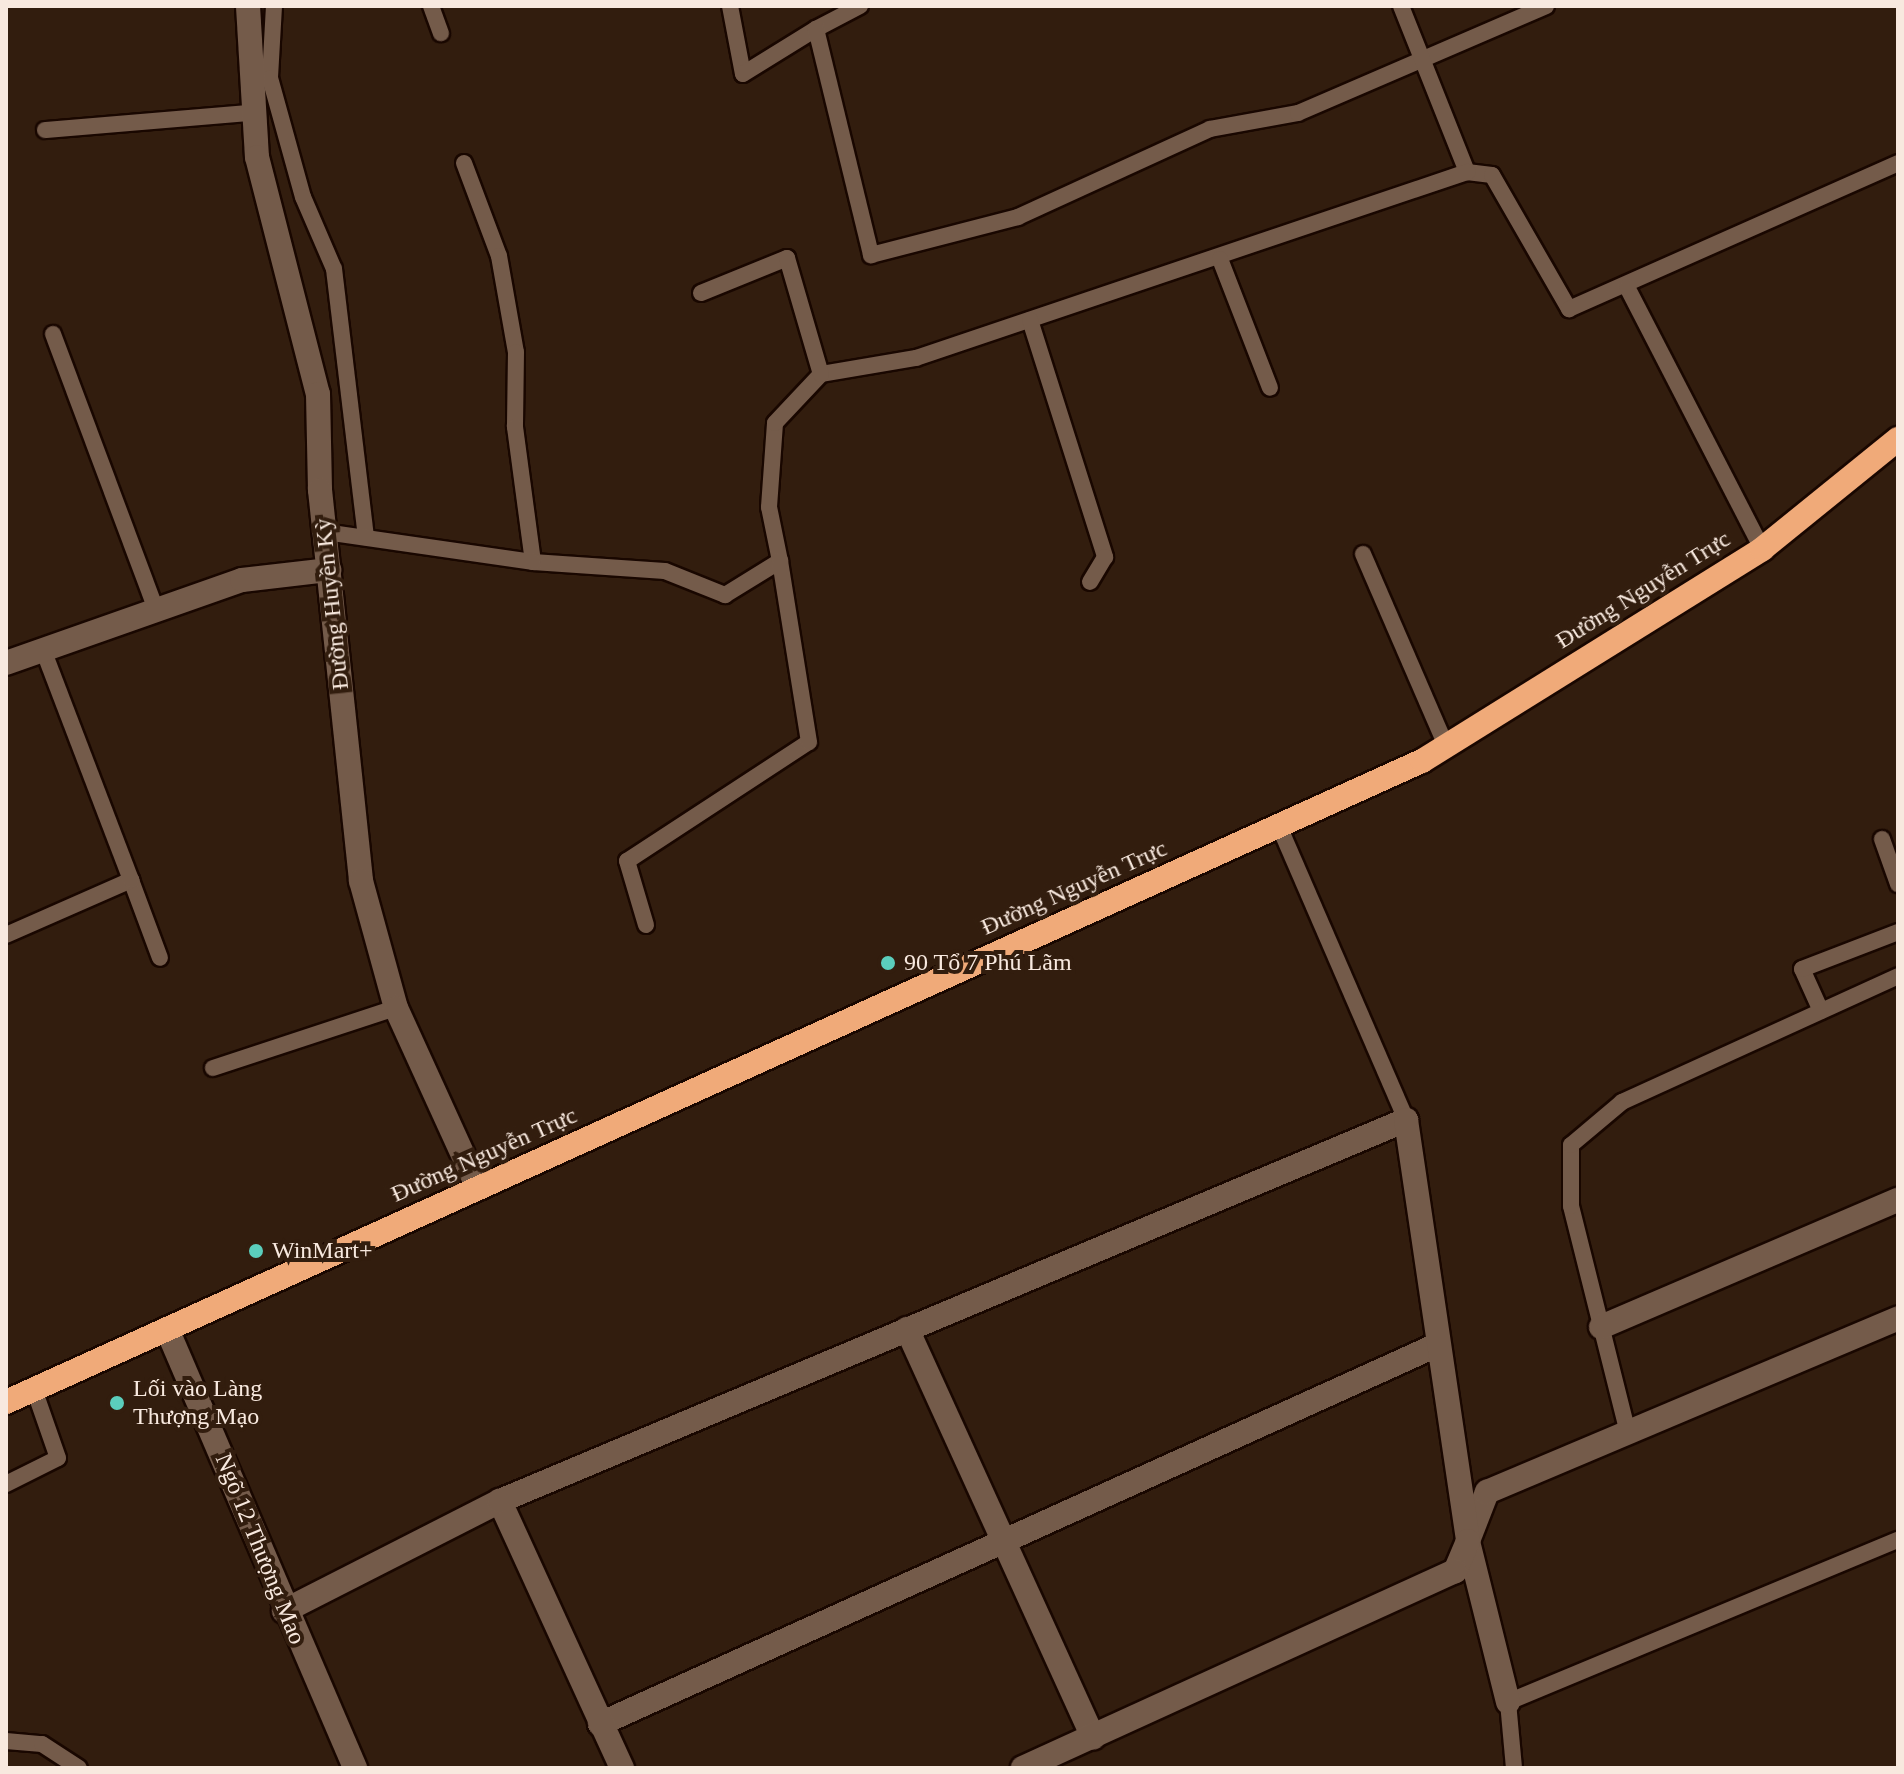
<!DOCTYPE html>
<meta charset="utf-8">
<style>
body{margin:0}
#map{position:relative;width:1904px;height:1774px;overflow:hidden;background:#321d0e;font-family:Georgia,serif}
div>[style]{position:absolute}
.roads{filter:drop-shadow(2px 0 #190700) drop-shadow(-2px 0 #190700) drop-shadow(0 2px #190700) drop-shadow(0 -2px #190700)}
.lane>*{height:16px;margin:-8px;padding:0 8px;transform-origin:8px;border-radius:8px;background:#745b4a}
.street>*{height:24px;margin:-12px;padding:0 12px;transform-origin:12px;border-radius:12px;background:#745b4a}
.highway>*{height:24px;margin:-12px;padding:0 12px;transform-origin:12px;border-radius:12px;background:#f0aa79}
.dots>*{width:22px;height:22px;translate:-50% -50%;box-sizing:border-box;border:4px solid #321d0e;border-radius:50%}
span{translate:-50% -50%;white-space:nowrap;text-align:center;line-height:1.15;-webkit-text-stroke:8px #321d0e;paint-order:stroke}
.street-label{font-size:24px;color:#f8e9df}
.poi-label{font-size:24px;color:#f8e9df}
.left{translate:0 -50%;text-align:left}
.frame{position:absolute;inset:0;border:8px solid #f8e9df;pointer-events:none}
</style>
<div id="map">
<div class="roads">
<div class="lane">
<i style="left:274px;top:6px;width:72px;rotate:93.2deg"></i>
<i style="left:270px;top:78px;width:123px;rotate:74.5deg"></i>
<i style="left:303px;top:197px;width:78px;rotate:66.7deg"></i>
<i style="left:334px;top:269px;width:270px;rotate:83.2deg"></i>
<i style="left:431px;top:6px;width:29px;rotate:70deg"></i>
<i style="left:730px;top:6px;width:69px;rotate:79.2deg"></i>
<i style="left:743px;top:74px;width:86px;rotate:-31.7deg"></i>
<i style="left:860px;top:6px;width:50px;rotate:152.4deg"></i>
<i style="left:816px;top:29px;width:233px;rotate:76.3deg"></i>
<i style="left:871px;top:255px;width:152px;rotate:-14.5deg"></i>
<i style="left:1018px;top:217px;width:211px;rotate:-24.6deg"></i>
<i style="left:1210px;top:129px;width:89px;rotate:-10.3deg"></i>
<i style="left:1298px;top:113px;width:270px;rotate:-23.3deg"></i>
<i style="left:1401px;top:6px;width:179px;rotate:68.3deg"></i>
<i style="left:1467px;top:172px;width:25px;rotate:7deg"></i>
<i style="left:1492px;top:175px;width:155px;rotate:60.1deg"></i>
<i style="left:1569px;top:309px;width:360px;rotate:-23.9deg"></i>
<i style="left:45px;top:130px;width:205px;rotate:-4.8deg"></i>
<i style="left:464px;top:163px;width:99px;rotate:69.4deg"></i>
<i style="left:499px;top:256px;width:97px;rotate:80deg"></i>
<i style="left:516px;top:352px;width:75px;rotate:90.8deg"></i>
<i style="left:515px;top:427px;width:136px;rotate:82.4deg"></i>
<i style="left:533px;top:562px;width:132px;rotate:3.9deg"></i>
<i style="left:665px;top:571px;width:65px;rotate:21.8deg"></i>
<i style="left:725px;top:595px;width:65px;rotate:-31.7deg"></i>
<i style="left:780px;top:561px;width:55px;rotate:-101.5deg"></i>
<i style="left:769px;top:507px;width:84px;rotate:-85.9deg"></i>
<i style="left:775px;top:423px;width:67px;rotate:-46.8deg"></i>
<i style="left:821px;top:374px;width:96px;rotate:-9.6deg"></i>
<i style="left:916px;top:358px;width:582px;rotate:-18.65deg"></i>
<i style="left:1220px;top:259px;width:138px;rotate:68.8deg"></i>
<i style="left:1627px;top:287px;width:295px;rotate:62.7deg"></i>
<i style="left:701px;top:293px;width:93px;rotate:-22.1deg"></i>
<i style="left:787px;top:258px;width:121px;rotate:73.7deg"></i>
<i style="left:1030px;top:320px;width:249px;rotate:72.4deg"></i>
<i style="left:1105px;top:557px;width:29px;rotate:121deg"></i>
<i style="left:53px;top:334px;width:297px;rotate:69.5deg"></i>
<i style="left:325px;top:532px;width:210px;rotate:8.2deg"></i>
<i style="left:1363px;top:554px;width:209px;rotate:66.6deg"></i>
<i style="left:1279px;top:826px;width:320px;rotate:66.6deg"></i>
<i style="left:1882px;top:839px;width:48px;rotate:70.4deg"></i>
<i style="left:131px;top:880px;width:83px;rotate:69.6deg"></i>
<i style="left:646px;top:925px;width:67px;rotate:-106.5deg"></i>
<i style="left:627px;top:861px;width:217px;rotate:-33.2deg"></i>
<i style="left:809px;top:742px;width:183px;rotate:-99.1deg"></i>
<i style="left:6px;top:935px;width:137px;rotate:-23.7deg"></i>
<i style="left:131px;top:880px;width:246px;rotate:-110.9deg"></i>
<i style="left:1821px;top:1011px;width:46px;rotate:-114.3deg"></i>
<i style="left:1802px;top:969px;width:103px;rotate:-21.1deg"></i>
<i style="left:213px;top:1068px;width:193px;rotate:-18.2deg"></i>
<i style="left:1628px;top:1433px;width:234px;rotate:-104.1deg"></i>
<i style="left:1571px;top:1206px;width:61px;rotate:-90deg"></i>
<i style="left:1571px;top:1145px;width:67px;rotate:-40.1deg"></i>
<i style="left:1622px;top:1102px;width:303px;rotate:-24.5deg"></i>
<i style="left:6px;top:1484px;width:58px;rotate:-26.6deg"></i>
<i style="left:58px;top:1458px;width:73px;rotate:-109.2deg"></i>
<i style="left:6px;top:1741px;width:36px;rotate:5deg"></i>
<i style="left:42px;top:1744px;width:44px;rotate:33deg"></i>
<i style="left:1514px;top:1768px;width:66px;rotate:-95.2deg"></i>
<i style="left:1508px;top:1702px;width:422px;rotate:-22.6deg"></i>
</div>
<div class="street">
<i style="left:248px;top:6px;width:151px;rotate:86.6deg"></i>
<i style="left:257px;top:157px;width:245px;rotate:75.6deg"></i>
<i style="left:318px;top:394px;width:96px;rotate:88.8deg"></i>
<i style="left:320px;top:490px;width:393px;rotate:84deg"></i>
<i style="left:361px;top:881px;width:132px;rotate:74.6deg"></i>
<i style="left:396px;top:1008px;width:198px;rotate:65.5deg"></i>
<i style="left:6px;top:663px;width:250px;rotate:-19.4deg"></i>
<i style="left:242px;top:580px;width:88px;rotate:-6.6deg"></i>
<i style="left:1601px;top:1327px;width:323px;rotate:-23.2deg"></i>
<i style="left:167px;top:1329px;width:478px;rotate:66.8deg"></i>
<i style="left:907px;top:1329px;width:449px;rotate:65.5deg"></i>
<i style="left:284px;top:1611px;width:242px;rotate:-27deg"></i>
<i style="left:1508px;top:1702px;width:166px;rotate:-104deg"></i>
<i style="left:1468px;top:1541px;width:53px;rotate:-68.8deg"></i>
<i style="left:1487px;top:1492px;width:446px;rotate:-22.9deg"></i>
<i style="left:600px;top:1724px;width:919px;rotate:-24.36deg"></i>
<i style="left:622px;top:1768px;width:294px;rotate:-114.6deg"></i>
<i style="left:500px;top:1501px;width:983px;rotate:-22.81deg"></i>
<i style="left:1406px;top:1120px;width:426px;rotate:81.6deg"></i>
<i style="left:1468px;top:1541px;width:33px;rotate:113deg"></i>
<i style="left:1455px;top:1571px;width:475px;rotate:155.5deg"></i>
</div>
<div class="highway">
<i style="left:6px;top:1402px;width:1554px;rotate:-24.36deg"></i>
<i style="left:1422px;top:761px;width:401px;rotate:-31.9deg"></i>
<i style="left:1762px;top:549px;width:175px;rotate:-39deg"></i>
</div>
</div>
<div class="dots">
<i style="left:888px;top:963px;background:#5bcebc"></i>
<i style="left:256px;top:1251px;background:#5bcebc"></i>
<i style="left:117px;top:1403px;background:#5bcebc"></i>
</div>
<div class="street-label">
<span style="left:1643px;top:590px;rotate:-32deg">Đường Nguyễn Trực</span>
<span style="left:332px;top:604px;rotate:-96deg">Đường Huyền Kỳ</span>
<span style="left:1074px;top:888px;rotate:-24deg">Đường Nguyễn Trực</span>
<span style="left:484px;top:1155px;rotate:-24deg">Đường Nguyễn Trực</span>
<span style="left:260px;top:1549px;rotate:68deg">Ngõ 12 Thượng Mao</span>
</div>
<div class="poi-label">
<span class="left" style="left:904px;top:963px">90 Tổ 7 Phú Lãm</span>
<span class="left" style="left:272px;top:1251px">WinMart+</span>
<span class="left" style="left:133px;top:1403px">Lối vào Làng<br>Thượng Mạo</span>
</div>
<div class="frame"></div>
</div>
